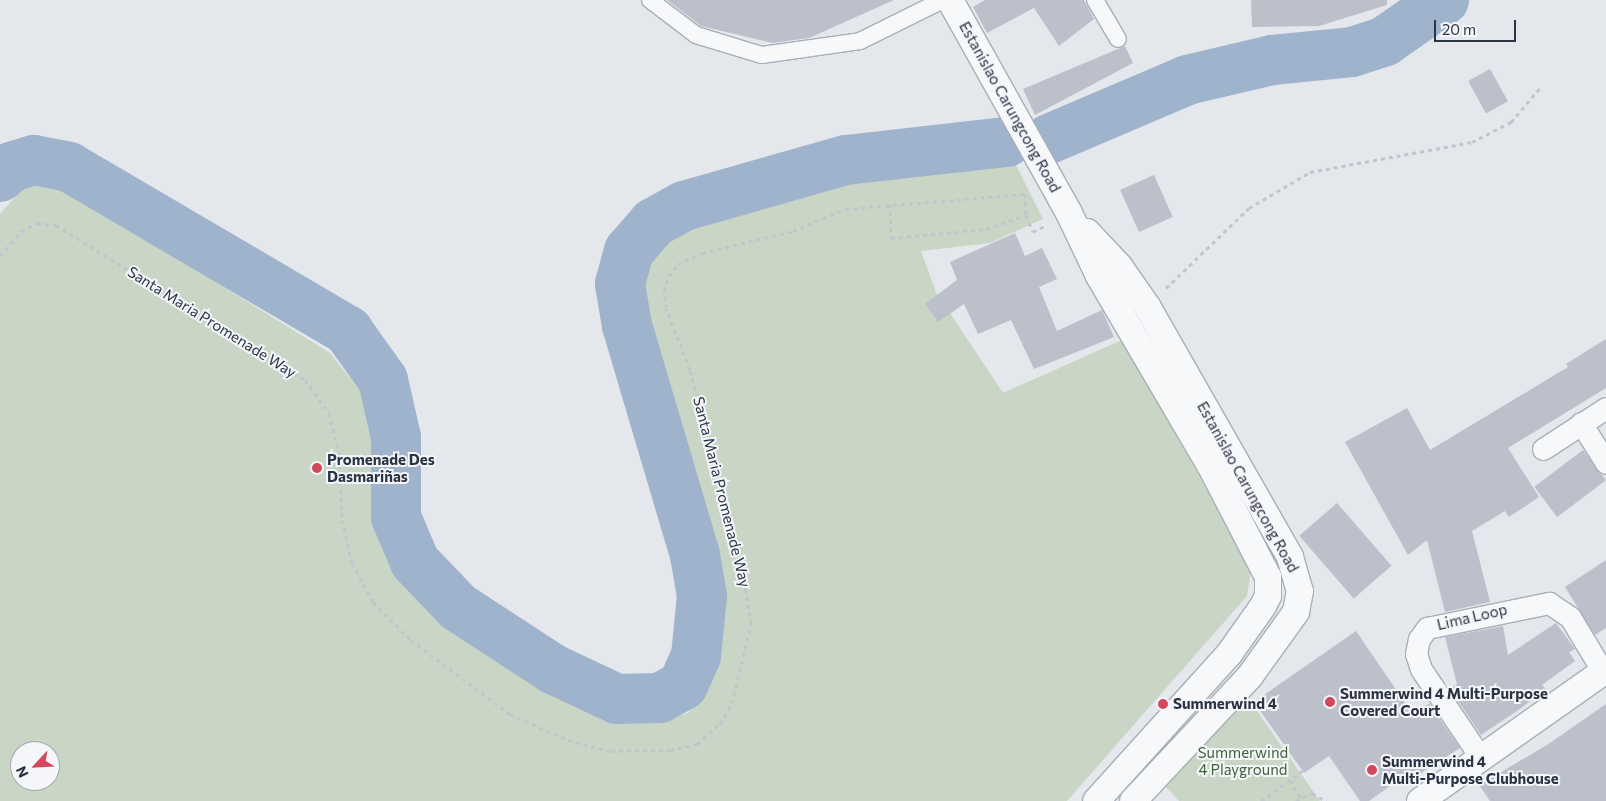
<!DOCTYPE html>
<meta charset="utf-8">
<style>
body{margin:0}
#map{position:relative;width:1606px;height:801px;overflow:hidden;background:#e4e7ec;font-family:Commissioner,sans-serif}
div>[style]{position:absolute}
.green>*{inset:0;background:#c9d6c5}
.river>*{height:50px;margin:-25px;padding:0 25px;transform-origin:25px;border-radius:25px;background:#9fb4cc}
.building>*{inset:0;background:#bbc0ca;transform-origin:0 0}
.path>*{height:3px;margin-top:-1.5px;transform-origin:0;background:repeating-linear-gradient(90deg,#c2c5cb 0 4px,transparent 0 8px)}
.roads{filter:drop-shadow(1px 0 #a9aeb7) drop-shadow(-1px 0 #a9aeb7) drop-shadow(0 1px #a9aeb7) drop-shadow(0 -1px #a9aeb7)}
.pedestrian>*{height:16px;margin:-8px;padding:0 8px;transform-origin:8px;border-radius:8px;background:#f7f8fa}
.minor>*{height:21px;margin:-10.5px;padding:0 10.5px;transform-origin:10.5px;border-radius:10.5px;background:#f7f8fa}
.tertiary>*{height:26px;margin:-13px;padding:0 13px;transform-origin:13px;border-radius:13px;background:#f7f8fa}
.dots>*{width:14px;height:14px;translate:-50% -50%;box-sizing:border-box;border:2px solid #f4f6f9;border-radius:50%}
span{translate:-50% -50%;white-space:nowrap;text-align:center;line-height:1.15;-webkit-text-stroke:4px #f4f6f9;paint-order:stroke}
.street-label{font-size:15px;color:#2b3445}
.poi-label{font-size:15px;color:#2b3445;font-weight:700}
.left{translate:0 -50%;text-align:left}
.park-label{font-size:15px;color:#3f6138}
.north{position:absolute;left:10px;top:741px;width:50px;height:50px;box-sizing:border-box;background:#f4f6f9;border:1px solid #a4a8b1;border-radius:50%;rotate:245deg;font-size:14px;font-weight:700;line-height:20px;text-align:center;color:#2b3445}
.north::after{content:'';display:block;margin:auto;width:18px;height:22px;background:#d1495b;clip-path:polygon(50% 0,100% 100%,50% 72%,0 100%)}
.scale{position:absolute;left:1434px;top:20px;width:82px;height:22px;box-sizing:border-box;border:2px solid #2b3445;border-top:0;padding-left:6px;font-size:15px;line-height:18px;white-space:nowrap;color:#2b3445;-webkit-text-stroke:4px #f4f6f9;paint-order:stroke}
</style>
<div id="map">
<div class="green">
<i style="clip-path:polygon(evenodd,1015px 163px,1043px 219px,990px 243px,921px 251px,936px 292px,1003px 393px,1124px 339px,1251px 570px,1247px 596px,1067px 801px,0 801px,0 214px,22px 189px,38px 180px,65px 188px,330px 353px,362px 393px,377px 438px,378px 525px,388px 550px,409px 583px,449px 621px,536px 684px,580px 707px,615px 716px,668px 717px,686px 714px,699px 703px,715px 662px,722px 597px,715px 552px,645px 321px,639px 286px,644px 262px,663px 238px,692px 225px,852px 177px,1015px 163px,20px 751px,50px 751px,50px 781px,20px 781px,20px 751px)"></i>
<i style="clip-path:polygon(1247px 697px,1320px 801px,1179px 801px,1165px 786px)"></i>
</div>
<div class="river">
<i style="left:1049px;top:139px;width:150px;rotate:-23.1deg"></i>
<i style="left:1187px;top:80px;width:87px;rotate:-13.2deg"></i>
<i style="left:1272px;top:60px;width:80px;rotate:-5.7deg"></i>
<i style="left:1352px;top:52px;width:35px;rotate:-18deg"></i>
<i style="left:1385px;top:41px;width:72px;rotate:-34.8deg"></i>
<i style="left:0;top:177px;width:15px;rotate:-42deg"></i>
<i style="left:11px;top:167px;width:24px;rotate:-17deg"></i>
<i style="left:34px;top:160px;width:36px;rotate:11deg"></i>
<i style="left:69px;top:167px;width:324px;rotate:30.4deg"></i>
<i style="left:348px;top:331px;width:60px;rotate:54.5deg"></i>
<i style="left:383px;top:380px;width:58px;rotate:77.2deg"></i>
<i style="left:396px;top:437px;width:80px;rotate:90deg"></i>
<i style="left:396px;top:517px;width:49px;rotate:67.1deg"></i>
<i style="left:415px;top:562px;width:62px;rotate:46.3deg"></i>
<i style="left:458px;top:607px;width:113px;rotate:33.1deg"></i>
<i style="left:553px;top:669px;width:71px;rotate:25.1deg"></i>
<i style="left:617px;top:699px;width:43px;rotate:-1.3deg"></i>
<i style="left:660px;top:698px;width:26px;rotate:-29deg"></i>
<i style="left:683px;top:685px;width:32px;rotate:-66deg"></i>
<i style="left:696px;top:656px;width:60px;rotate:-84.3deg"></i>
<i style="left:702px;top:596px;width:42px;rotate:-99.7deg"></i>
<i style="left:695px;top:555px;width:239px;rotate:-106.5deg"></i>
<i style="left:627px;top:326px;width:43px;rotate:-99.5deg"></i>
<i style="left:620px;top:284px;width:34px;rotate:-75deg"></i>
<i style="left:629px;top:251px;width:37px;rotate:-49deg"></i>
<i style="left:653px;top:223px;width:35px;rotate:-29deg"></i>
<i style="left:684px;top:206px;width:168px;rotate:-15.9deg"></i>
<i style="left:846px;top:160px;width:162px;rotate:-6.4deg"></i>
</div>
<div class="building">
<i style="clip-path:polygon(667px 0,894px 0,809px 38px,772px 43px,701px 26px)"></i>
<i style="clip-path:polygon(985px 0,1084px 0,1094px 19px,1059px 46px,1034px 8px,987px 33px,973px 7px)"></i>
<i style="clip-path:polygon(1251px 0,1387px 0,1387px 5px,1319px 26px,1252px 27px)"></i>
<i style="clip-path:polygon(1125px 46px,1133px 63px,1035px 115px,1023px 89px)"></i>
<i style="left:1490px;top:69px;width:37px;height:25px;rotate:61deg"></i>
<i style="left:1154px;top:175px;width:46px;height:37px;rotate:66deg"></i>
<i style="clip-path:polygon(1015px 233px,1025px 256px,1042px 248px,1057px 279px,1039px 287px,1057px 331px,1102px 310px,1114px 337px,1034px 369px,1011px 320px,978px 334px,964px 304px,938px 322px,925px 304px,957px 280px,950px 262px)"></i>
<i style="clip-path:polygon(1606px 339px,1606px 388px,1508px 448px,1539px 497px,1509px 517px,1505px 511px,1472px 531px,1490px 602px,1445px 612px,1427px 540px,1408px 555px,1345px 442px,1407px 408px,1430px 450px,1568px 367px,1566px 364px)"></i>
<i style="left:1583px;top:450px;width:38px;height:61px;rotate:53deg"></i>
<i style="left:1337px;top:503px;width:83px;height:50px;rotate:49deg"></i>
<i style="clip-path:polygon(1606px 560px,1606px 628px,1595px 635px,1565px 587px)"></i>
<i style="clip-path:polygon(1556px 623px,1575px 649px,1569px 652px,1575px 661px,1542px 685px,1546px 689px,1517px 711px,1481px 735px,1450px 689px,1457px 684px,1445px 637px,1503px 626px,1508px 655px)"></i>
<i style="clip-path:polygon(1356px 631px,1412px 713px,1429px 704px,1460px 748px,1415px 777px,1411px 771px,1369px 801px,1360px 801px,1329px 756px,1304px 773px,1254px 702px)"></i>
<i style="clip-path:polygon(1606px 704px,1606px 801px,1490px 801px,1479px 785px,1547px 745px)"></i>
</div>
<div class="path">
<i style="left:890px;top:204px;width:34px;rotate:88deg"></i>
<i style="left:891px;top:238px;width:95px;rotate:-5.4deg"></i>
<i style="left:986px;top:229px;width:42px;rotate:-19.3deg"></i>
<i style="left:1026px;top:215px;width:18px;rotate:68deg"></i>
<i style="left:1033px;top:232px;width:15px;rotate:-28deg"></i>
<i style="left:0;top:256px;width:33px;rotate:-50deg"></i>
<i style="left:21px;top:231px;width:18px;rotate:-27deg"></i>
<i style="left:37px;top:223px;width:19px;rotate:6deg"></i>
<i style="left:56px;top:225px;width:293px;rotate:31.9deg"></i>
<i style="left:305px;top:380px;width:41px;rotate:54deg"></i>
<i style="left:329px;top:413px;width:45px;rotate:76deg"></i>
<i style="left:340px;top:457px;width:63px;rotate:88.2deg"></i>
<i style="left:342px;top:520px;width:44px;rotate:76.9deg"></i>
<i style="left:352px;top:563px;width:44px;rotate:61.7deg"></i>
<i style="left:373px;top:602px;width:54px;rotate:45deg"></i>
<i style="left:411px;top:640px;width:124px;rotate:36.8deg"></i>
<i style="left:510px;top:714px;width:64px;rotate:24.1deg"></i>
<i style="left:568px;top:740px;width:44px;rotate:14.3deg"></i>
<i style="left:611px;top:751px;width:59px;rotate:-1deg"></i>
<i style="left:670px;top:750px;width:28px;rotate:-13deg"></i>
<i style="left:697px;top:744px;width:30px;rotate:-41deg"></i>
<i style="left:720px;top:724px;width:24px;rotate:-60deg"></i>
<i style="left:732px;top:703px;width:81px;rotate:-76.5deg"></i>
<i style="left:751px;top:624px;width:73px;rotate:-98.7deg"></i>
<i style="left:740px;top:552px;width:189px;rotate:-105.4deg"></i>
<i style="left:690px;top:370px;width:66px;rotate:-111.2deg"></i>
<i style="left:666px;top:308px;width:17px;rotate:-97deg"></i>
<i style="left:664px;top:291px;width:16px;rotate:-72deg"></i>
<i style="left:669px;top:276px;width:15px;rotate:-53deg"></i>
<i style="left:678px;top:264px;width:26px;rotate:-25deg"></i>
<i style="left:702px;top:253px;width:94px;rotate:-13.6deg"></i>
<i style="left:793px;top:231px;width:56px;rotate:-22.9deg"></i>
<i style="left:845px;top:209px;width:181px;rotate:-4.8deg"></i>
<i style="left:1025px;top:194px;width:21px;rotate:87deg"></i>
<i style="left:1166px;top:288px;width:115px;rotate:-43.9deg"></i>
<i style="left:1249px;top:208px;width:71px;rotate:-30.5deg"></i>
<i style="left:1310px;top:172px;width:165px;rotate:-10.5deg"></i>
<i style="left:1472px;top:142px;width:44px;rotate:-27.1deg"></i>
<i style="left:1511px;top:122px;width:45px;rotate:-49.5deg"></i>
<i style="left:1290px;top:780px;width:20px;rotate:60deg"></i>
<i style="left:1261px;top:801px;width:51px;rotate:-36.2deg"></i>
<i style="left:1296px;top:801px;width:18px;rotate:-27deg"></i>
<i style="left:1312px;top:793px;width:16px;rotate:30deg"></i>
</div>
<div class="roads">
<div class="pedestrian">
<i style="left:650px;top:0;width:58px;rotate:37.3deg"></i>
<i style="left:696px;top:35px;width:69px;rotate:16.9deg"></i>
<i style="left:762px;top:55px;width:99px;rotate:-8.1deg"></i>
<i style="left:860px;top:41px;width:93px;rotate:-26.3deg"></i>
<i style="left:1095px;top:0;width:45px;rotate:59.5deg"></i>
</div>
<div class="minor">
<i style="left:1581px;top:423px;width:47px;rotate:58deg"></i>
<i style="left:1543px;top:449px;width:75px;rotate:-33.1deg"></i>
<i style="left:1481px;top:758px;width:107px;rotate:-124deg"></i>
<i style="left:1421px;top:669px;width:16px;rotate:-108deg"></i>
<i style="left:1416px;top:654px;width:15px;rotate:-79deg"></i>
<i style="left:1419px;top:639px;width:14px;rotate:-54deg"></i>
<i style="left:1427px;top:628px;width:125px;rotate:-11.6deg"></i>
<i style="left:1549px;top:603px;width:25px;rotate:34deg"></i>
<i style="left:1570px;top:617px;width:64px;rotate:59deg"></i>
</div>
<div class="tertiary">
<i style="left:950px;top:0;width:244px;rotate:60.8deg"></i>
<i style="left:1069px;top:213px;width:70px;rotate:64.5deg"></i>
<i style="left:1099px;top:276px;width:219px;rotate:59.6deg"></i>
<i style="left:1210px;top:465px;width:126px;rotate:62.6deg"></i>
<i style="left:1268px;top:577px;width:19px;rotate:90deg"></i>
<i style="left:1268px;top:596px;width:11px;rotate:117deg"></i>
<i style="left:1263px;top:606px;width:59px;rotate:125.3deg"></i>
<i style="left:1229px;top:654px;width:198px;rotate:132.1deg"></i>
<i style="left:1087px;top:232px;width:47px;rotate:46.7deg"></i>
<i style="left:1119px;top:266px;width:49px;rotate:55deg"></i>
<i style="left:1147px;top:306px;width:289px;rotate:60.3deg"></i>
<i style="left:1290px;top:557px;width:35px;rotate:74deg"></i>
<i style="left:1300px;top:591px;width:21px;rotate:101deg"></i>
<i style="left:1296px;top:612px;width:79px;rotate:125.7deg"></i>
<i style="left:1250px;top:676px;width:171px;rotate:133.1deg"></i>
<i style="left:1420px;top:801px;width:228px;rotate:-35.2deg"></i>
</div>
</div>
<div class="dots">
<i style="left:317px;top:468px;background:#d1495b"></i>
<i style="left:1330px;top:702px;background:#d1495b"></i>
<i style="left:1163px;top:704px;background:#d1495b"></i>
<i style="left:1372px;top:770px;background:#d1495b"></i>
</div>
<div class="street-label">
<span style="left:1010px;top:107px;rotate:61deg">Estanislao Carungcong Road</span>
<span style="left:212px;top:322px;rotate:32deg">Santa Maria Promenade Way</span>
<span style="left:1248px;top:487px;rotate:61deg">Estanislao Carungcong Road</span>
<span style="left:722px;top:492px;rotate:76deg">Santa Maria Promenade Way</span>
<span style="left:1472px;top:617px;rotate:-13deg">Lima Loop</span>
</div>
<div class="poi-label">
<span class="left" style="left:327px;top:468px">Promenade Des<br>Dasmariñas</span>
<span class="left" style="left:1340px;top:702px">Summerwind 4 Multi-Purpose<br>Covered Court</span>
<span class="left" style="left:1173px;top:704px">Summerwind 4</span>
<span class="left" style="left:1382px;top:770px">Summerwind 4<br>Multi-Purpose Clubhouse</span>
</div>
<div class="park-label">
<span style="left:1243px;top:761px">Summerwind<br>4 Playground</span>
</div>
<div class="north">N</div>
<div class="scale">20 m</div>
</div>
